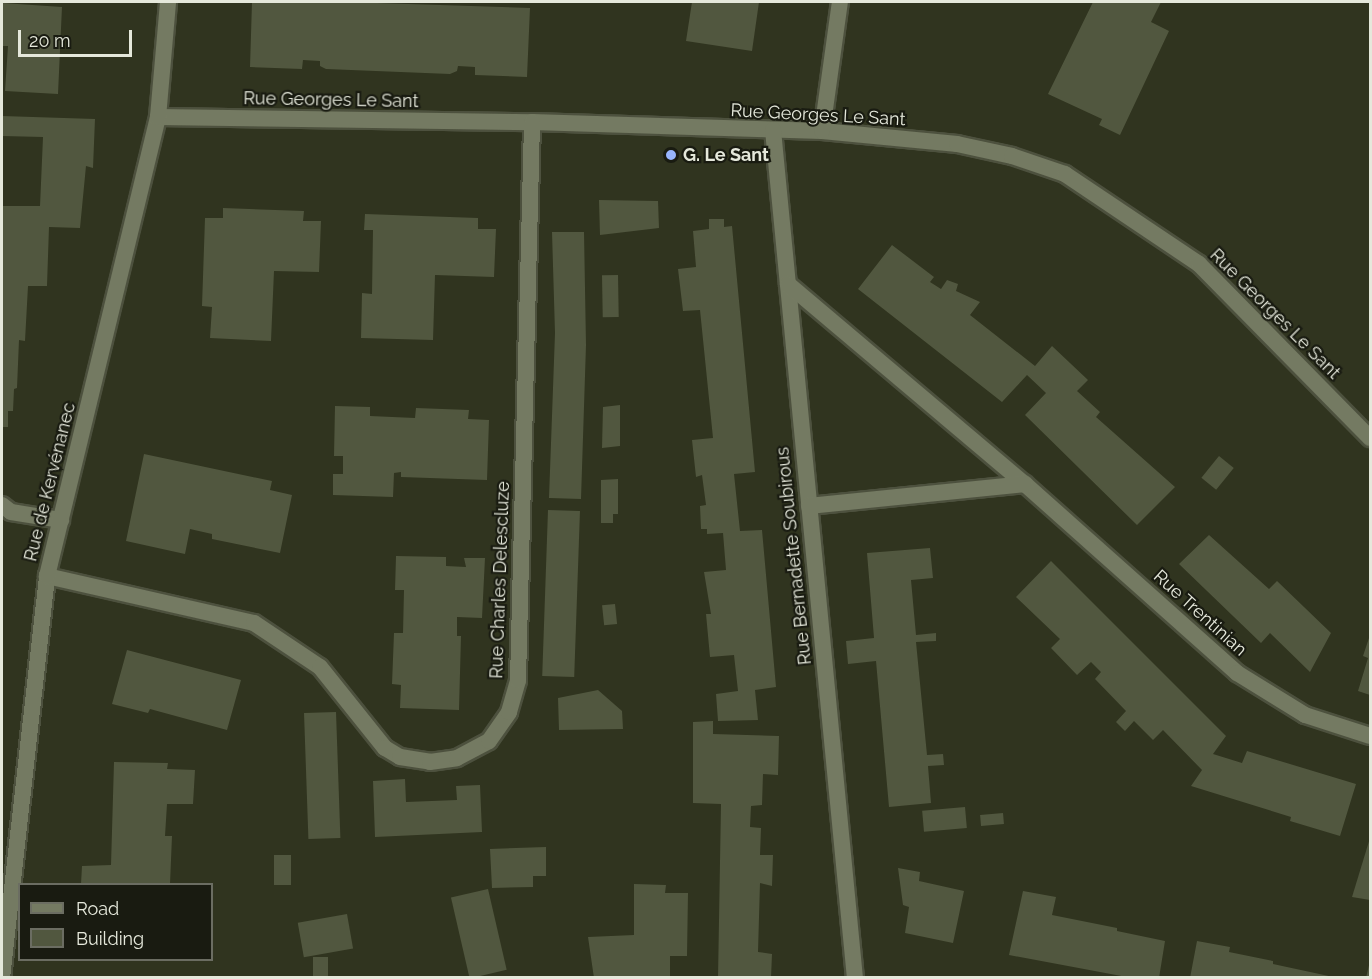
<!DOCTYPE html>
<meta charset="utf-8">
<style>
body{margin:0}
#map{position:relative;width:1372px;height:979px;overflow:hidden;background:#30341f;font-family:Raleway,sans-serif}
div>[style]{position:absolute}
.building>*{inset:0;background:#51573f;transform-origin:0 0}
.roads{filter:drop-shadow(2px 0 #4d513e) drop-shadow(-2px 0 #4d513e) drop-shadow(0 2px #4d513e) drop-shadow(0 -2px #4d513e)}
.minor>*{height:16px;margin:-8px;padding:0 8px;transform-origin:8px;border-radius:8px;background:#747a62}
.tertiary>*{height:16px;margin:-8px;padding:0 8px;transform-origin:8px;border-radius:8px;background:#747a62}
.dots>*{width:16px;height:16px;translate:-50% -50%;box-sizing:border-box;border:3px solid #191b11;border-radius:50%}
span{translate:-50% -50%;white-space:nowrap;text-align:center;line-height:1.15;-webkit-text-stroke:4.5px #191b11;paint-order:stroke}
.street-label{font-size:18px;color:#e5e8db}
.poi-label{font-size:18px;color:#e5e8db;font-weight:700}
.left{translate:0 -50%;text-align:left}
.frame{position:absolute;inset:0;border:3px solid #e5e8db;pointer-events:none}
.legend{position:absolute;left:18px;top:883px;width:195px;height:78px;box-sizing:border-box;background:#191b11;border:2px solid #6b6d62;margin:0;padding:8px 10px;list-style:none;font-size:18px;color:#e5e8db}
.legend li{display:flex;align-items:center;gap:12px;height:30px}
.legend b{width:30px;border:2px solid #6b6d62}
.scale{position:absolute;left:18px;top:30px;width:114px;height:27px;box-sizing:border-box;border:3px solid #e5e8db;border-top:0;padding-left:8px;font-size:18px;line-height:21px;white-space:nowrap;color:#e5e8db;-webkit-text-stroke:4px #191b11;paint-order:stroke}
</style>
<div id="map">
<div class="building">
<i style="clip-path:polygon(252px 2px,346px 2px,530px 8px,527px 77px,475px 75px,475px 67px,458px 66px,457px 71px,450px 74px,326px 69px,320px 66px,320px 61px,303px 60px,302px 69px,250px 67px)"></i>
<i style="clip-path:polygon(692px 2px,759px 2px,752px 51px,686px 41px)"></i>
<i style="clip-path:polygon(1093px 2px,1161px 2px,1151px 22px,1169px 31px,1120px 135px,1099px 125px,1102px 119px,1048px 94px)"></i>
<i style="clip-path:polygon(3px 3px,62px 7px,58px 94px,5px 91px,8px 46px,2px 46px)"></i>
<i style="clip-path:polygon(2px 116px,95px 119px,93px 168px,86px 166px,80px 228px,49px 227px,47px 286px,28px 286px,25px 341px,19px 340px,17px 388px,14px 389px,13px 411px,8px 411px,8px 427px,2px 427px,2px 206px,40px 206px,43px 137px,2px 136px)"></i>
<i style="clip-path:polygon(599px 200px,658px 201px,659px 228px,600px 235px)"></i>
<i style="clip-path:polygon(223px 208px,304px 211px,303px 221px,321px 221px,319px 272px,274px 271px,271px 341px,210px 338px,212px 307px,202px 306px,205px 218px,223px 218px)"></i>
<i style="clip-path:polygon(365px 214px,478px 218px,478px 229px,496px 229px,494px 277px,435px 275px,433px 340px,361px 338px,362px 293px,372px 294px,373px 230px,364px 230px)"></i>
<i style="clip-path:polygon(709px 219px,724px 219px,724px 227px,732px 226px,755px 472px,734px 474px,740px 531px,762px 530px,776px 687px,755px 690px,758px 720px,718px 721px,716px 694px,738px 691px,734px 655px,710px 657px,706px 614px,711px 614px,704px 572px,726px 570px,723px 533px,707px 534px,707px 529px,701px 529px,700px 506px,706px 505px,702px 475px,696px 477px,692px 440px,713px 438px,700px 310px,683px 311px,678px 269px,696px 267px,693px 231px,709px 229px)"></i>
<i style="clip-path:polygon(552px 232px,584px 232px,586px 345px,581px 499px,549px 498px,555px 333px)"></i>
<i style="clip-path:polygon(892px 245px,934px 277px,930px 282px,941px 289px,947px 280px,958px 284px,956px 291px,980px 302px,970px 315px,1035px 366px,1052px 346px,1088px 380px,1077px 391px,1100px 412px,1096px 417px,1175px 487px,1137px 525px,1025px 415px,1046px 393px,1027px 375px,1002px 402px,858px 289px)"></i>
<i style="left:618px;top:275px;width:42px;height:16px;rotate:89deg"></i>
<i style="clip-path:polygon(620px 405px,620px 446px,602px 448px,603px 407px)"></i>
<i style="clip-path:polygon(335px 406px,370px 407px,370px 416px,415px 418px,416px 408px,469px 410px,468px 419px,489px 420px,487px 480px,401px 477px,401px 472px,394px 473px,393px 497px,333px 495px,333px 474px,343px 474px,343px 456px,334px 456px)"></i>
<i style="clip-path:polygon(144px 454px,272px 481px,270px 490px,292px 495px,280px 553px,212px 539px,212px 534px,190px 529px,185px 554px,126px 541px)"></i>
<i style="left:1219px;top:456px;width:19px;height:28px;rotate:39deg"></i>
<i style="clip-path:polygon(618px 479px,618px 514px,613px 514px,613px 523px,601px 523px,601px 480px)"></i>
<i style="left:548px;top:510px;width:32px;height:166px;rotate:2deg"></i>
<i style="clip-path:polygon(1209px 535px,1269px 589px,1277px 581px,1331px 633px,1310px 672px,1270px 633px,1261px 643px,1179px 564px)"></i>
<i style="clip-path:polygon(930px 548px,933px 578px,911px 580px,916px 635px,936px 633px,936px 641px,916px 642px,927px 755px,943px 754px,944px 765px,928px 766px,931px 803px,889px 807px,876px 661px,848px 664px,846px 641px,874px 638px,867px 553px)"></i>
<i style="clip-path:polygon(396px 556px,446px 557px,446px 566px,466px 567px,464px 558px,485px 558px,482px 618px,457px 617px,457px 636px,461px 636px,459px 710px,400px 708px,401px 685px,392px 684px,394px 633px,403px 633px,404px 590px,395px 590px)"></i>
<i style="clip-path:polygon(1051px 561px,1226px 736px,1213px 754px,1242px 763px,1247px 751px,1356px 784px,1340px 836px,1290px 821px,1291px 817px,1191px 786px,1202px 770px,1163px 730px,1153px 740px,1134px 721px,1125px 731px,1116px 722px,1126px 711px,1095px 679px,1101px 672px,1091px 662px,1077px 675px,1051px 648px,1060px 639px,1016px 597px)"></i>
<i style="left:615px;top:604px;width:20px;height:13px;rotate:84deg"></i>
<i style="clip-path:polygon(1370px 635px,1370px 695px,1358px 691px,1368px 658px,1363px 656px)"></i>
<i style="clip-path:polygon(127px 650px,241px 680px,227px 730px,150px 709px,148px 713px,112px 704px)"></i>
<i style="clip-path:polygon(598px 690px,622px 711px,623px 729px,559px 730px,558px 698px)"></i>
<i style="left:336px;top:712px;width:126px;height:32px;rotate:88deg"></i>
<i style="clip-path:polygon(713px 721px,713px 734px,779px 736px,778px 775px,763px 774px,762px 805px,751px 806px,750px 827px,761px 828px,760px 855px,773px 855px,772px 886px,760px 883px,758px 952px,772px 954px,771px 978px,718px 978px,721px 804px,693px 803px,693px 722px)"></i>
<i style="clip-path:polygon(114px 762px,168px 763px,167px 769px,195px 770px,193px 804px,167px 804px,165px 836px,172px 836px,170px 884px,81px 884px,82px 866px,111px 865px)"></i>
<i style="clip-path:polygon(405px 779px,406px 802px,457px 800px,456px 786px,480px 785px,482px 832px,375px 837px,373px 781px)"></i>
<i style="left:965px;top:807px;width:21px;height:43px;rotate:85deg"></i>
<i style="left:1003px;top:813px;width:11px;height:23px;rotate:85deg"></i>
<i style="clip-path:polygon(1370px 838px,1370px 900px,1352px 897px)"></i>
<i style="clip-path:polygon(546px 847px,546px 876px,533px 876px,533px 887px,492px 888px,490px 849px)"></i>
<i style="left:274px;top:855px;width:17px;height:30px"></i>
<i style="clip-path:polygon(898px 868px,920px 872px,919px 881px,964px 891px,953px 943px,905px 933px,909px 907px,903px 905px)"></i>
<i style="clip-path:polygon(634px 884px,666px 885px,665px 893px,688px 893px,687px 956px,670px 956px,670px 978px,594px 978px,588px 937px,634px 935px)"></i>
<i style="left:488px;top:889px;width:83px;height:38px;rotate:77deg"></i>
<i style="clip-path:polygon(1023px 891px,1056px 897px,1052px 915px,1117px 928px,1117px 931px,1165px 941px,1159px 978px,1132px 978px,1009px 955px)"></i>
<i style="left:347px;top:914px;width:35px;height:50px;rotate:80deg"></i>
<i style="clip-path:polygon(1197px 941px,1230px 947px,1229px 952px,1273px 961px,1273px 964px,1338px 978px,1190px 978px)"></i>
<i style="left:313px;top:957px;width:15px;height:21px"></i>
<i style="clip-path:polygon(1370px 961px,1370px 978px,1366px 978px)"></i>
</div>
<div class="roads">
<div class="minor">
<i style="left:158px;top:117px;width:374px;rotate:0.8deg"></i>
<i style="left:532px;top:122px;width:290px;rotate:1.8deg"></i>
<i style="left:822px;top:131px;width:136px;rotate:5.5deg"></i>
<i style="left:957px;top:144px;width:56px;rotate:12.3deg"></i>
<i style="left:1012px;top:156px;width:56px;rotate:18.8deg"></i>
<i style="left:1065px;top:174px;width:161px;rotate:33.9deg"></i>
<i style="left:1199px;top:264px;width:244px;rotate:45.5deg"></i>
<i style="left:773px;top:130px;width:852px;rotate:84.48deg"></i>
<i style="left:822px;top:131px;width:130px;rotate:-82.1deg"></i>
<i style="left:788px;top:284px;width:310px;rotate:40.2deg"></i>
<i style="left:1025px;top:484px;width:284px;rotate:41.7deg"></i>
<i style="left:1237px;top:673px;width:80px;rotate:31.7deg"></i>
<i style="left:1305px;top:715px;width:68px;rotate:17.9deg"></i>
<i style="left:2px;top:505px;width:11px;rotate:38deg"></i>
<i style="left:11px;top:512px;width:51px;rotate:9.1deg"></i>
<i style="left:809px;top:506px;width:217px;rotate:-5.8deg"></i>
<i style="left:47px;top:576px;width:212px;rotate:12.8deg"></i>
<i style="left:254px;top:623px;width:79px;rotate:33.7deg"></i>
<i style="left:320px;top:667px;width:104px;rotate:51.3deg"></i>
<i style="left:385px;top:748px;width:17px;rotate:31deg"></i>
<i style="left:400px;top:757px;width:30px;rotate:9deg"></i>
<i style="left:430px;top:762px;width:27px;rotate:-8deg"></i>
<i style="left:457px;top:758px;width:36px;rotate:-28deg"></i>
<i style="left:489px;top:741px;width:35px;rotate:-55deg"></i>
<i style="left:509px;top:712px;width:33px;rotate:-74deg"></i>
<i style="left:518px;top:680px;width:558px;rotate:-88.56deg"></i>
</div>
<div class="tertiary">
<i style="left:2px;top:978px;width:405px;rotate:-83.6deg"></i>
<i style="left:47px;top:576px;width:472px;rotate:-76.4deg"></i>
<i style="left:158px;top:117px;width:115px;rotate:-85deg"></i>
</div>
</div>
<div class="dots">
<i style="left:671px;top:155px;background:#98b5fd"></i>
</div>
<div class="street-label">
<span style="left:331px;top:100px;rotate:1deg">Rue Georges Le Sant</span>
<span style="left:818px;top:115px;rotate:3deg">Rue Georges Le Sant</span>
<span style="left:1275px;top:314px;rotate:45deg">Rue Georges Le Sant</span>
<span style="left:50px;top:482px;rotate:-76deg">Rue de Kervénanec</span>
<span style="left:794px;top:556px;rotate:-96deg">Rue Bernadette Soubirous</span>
<span style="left:500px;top:580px;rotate:-88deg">Rue Charles Delescluze</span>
<span style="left:1200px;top:613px;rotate:42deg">Rue Trentinian</span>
</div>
<div class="poi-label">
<span class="left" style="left:683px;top:155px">G. Le Sant</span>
</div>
<div class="frame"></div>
<ul class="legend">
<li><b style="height:8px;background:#747a62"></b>Road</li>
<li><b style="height:16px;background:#51573f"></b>Building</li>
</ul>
<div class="scale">20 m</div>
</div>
